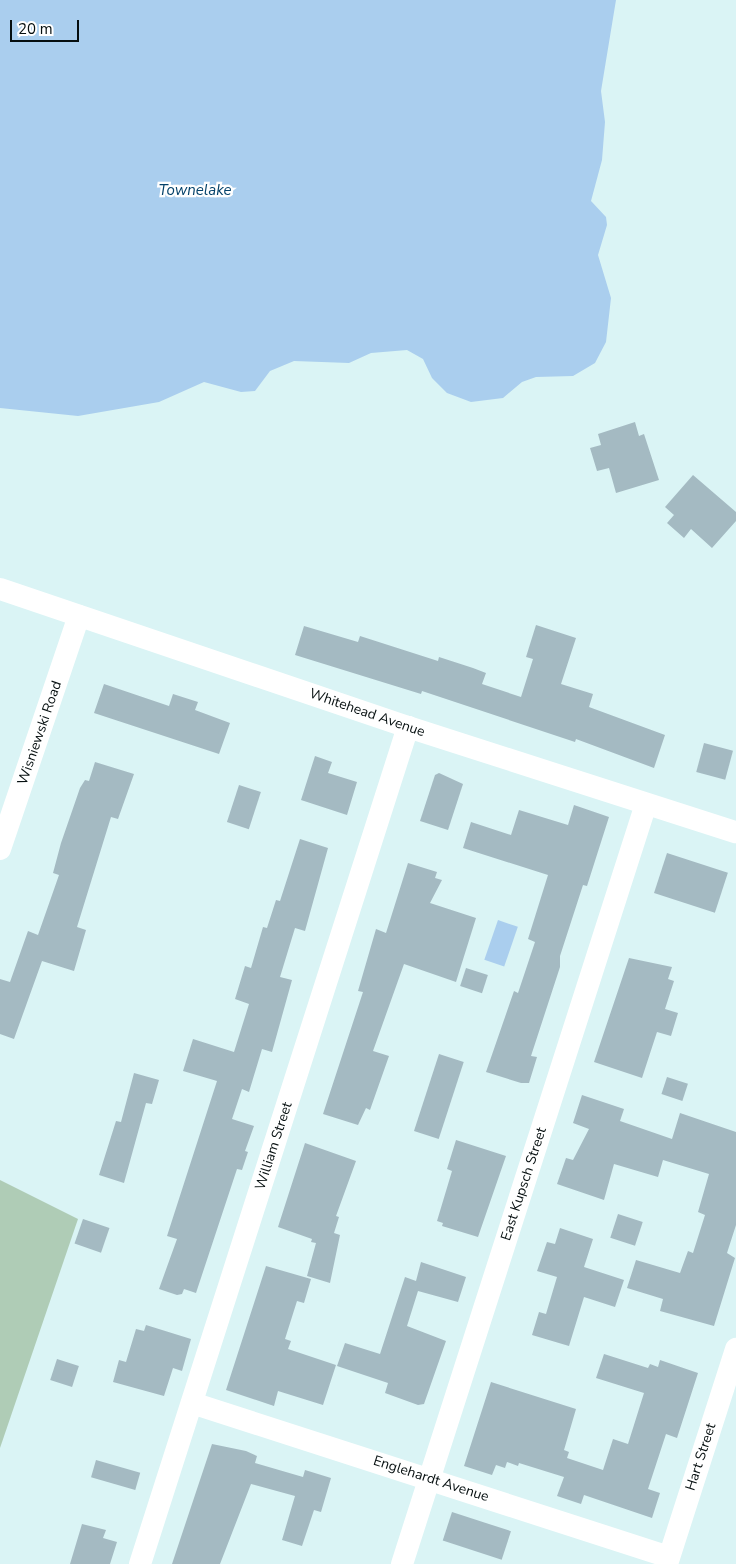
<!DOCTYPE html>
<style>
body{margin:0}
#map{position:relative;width:736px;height:1564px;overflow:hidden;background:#daf4f5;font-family:"Nunito Sans",sans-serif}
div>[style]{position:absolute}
.green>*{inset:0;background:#afccb6}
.water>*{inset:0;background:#aaceee;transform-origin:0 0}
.building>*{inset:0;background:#a4bac2;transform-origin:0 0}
.street>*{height:22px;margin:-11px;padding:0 11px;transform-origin:11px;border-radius:11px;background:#fff}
span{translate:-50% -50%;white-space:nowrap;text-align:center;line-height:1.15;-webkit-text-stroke:4.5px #fff;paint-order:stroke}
.street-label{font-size:14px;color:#060f10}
.water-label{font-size:15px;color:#04426a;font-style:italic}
.scale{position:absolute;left:10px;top:20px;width:69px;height:22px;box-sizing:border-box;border:2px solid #060f10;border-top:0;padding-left:6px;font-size:15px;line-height:18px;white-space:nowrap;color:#060f10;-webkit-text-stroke:4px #fff;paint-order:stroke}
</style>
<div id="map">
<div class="green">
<i style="clip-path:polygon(0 1180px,78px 1219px,0 1448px)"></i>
</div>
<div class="water">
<i style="clip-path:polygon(0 0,616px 0,601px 91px,605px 122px,602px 160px,591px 201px,606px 217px,607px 225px,598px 255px,611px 298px,606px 342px,595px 363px,573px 376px,536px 377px,522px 382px,503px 398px,471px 402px,447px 393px,432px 378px,423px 359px,407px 350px,371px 353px,349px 363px,294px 361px,270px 371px,255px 391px,241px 392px,204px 382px,159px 402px,78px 416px,0 408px)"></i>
<i style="left:498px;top:920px;width:21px;height:42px;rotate:19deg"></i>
</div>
<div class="building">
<i style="clip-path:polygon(635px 422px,639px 436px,644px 434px,659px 480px,616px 493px,609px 468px,597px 471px,590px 448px,601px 445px,598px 434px)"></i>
<i style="clip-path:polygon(693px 475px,736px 512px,736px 521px,712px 548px,691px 529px,684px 538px,667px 523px,674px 515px,665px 507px)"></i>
<i style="clip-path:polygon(536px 625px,576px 638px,561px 684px,593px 694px,589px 707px,665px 735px,654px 768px,576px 739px,575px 742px,422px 691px,421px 694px,295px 655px,304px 626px,358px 642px,360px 636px,438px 661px,439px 657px,473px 668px,486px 673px,482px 684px,521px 697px,533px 659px,526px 657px)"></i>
<i style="clip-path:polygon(104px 684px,169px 706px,173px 694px,198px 702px,195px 710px,230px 723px,219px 754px,94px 713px)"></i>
<i style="left:704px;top:743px;width:30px;height:30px;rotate:15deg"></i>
<i style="clip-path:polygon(315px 756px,332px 762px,328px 773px,357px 782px,347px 815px,301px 800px)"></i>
<i style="clip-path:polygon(95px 762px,134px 774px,118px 819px,111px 817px,77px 927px,86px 930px,74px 971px,42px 961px,14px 1039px,0 1034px,0 979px,10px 982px,28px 931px,38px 935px,59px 875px,53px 873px,61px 843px,80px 788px,85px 780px,89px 781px)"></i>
<i style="clip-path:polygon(439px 773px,463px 784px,448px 830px,420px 821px,435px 775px)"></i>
<i style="left:239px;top:785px;width:23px;height:39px;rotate:18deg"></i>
<i style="clip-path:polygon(574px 805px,609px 817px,587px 886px,583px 885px,560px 956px,560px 967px,531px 1056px,537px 1057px,529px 1083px,521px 1083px,486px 1072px,514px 991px,518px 993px,535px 942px,528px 939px,548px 875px,463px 848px,471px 822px,511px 835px,519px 810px,568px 825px)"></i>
<i style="clip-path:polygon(300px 839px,328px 848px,305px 931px,295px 928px,280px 977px,292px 980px,272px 1052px,262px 1049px,249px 1092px,242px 1089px,232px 1119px,254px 1126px,245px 1151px,248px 1152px,242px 1170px,237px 1169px,196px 1293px,184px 1289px,182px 1294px,177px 1295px,159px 1289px,177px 1239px,167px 1236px,217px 1081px,183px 1071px,193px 1039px,234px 1052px,249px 1004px,235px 999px,245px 966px,251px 968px,263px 927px,267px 928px,276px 900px,280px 901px)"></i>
<i style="left:667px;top:853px;width:64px;height:42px;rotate:18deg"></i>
<i style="clip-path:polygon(408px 863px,437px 872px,435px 878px,442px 880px,430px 903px,476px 918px,456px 982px,404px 964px,373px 1051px,389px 1056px,370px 1110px,366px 1108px,358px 1125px,323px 1114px,363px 992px,358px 991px,376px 929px,386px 933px)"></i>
<i style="clip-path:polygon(629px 958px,672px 967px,668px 979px,674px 981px,665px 1009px,678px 1013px,671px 1036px,657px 1032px,642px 1078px,594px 1062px)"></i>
<i style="left:466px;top:968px;width:23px;height:19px;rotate:18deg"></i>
<i style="left:439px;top:1054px;width:26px;height:81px;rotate:18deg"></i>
<i style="clip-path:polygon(134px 1073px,159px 1080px,152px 1104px,146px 1103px,124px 1183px,99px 1175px,116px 1121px,121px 1122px)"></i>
<i style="left:667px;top:1077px;width:22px;height:18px;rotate:18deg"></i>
<i style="clip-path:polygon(582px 1095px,624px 1109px,620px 1121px,672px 1139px,680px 1113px,736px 1132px,736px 1225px,727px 1253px,735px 1258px,714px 1326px,660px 1311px,663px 1299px,627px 1288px,636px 1260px,680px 1273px,688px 1251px,693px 1253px,705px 1215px,698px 1212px,709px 1174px,663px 1160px,658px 1177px,614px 1164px,604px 1200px,557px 1184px,566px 1158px,573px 1160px,589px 1129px,573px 1123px)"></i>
<i style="clip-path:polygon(456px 1140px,506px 1156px,478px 1237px,442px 1226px,443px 1223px,437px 1221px,452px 1171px,447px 1169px)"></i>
<i style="clip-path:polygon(305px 1143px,356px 1161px,336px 1216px,339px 1217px,334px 1233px,340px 1235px,330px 1283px,307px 1276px,316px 1243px,311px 1242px,312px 1239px,278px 1227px)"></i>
<i style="left:618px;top:1214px;width:26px;height:25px;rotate:18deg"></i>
<i style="left:83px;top:1219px;width:28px;height:26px;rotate:19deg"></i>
<i style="clip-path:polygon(560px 1228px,593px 1239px,584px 1267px,624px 1280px,615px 1307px,584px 1297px,569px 1346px,532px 1335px,539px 1312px,546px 1314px,557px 1277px,537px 1271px,547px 1242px,555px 1244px)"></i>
<i style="clip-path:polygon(421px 1262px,466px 1277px,458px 1302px,418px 1291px,407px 1326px,446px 1341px,424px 1404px,418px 1405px,385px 1393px,388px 1383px,337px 1366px,345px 1343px,380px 1354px,405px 1277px,416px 1281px)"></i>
<i style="clip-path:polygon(266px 1266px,311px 1279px,304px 1303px,297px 1301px,285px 1339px,291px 1341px,288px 1349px,336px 1365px,323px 1405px,278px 1391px,274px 1406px,226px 1390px)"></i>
<i style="clip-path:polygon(146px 1325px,191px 1339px,182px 1371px,173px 1368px,164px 1396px,113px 1382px,119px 1360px,126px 1362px,136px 1329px,144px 1331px)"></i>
<i style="clip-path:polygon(604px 1354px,648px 1368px,650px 1364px,658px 1367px,660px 1360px,698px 1373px,677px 1438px,666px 1434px,648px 1489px,660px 1493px,652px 1518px,584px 1495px,581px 1504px,557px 1496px,564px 1477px,519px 1463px,518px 1466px,507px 1462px,505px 1468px,496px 1465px,492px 1475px,464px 1466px,491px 1382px,576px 1409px,564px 1450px,569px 1452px,567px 1458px,603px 1470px,613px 1439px,628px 1444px,644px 1393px,596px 1378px)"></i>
<i style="left:57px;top:1359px;width:23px;height:22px;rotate:18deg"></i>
<i style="clip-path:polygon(212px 1444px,246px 1451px,257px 1456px,255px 1463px,303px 1477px,305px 1470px,331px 1478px,321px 1512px,314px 1510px,302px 1546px,282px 1540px,295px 1496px,251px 1484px,220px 1564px,172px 1564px)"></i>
<i style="left:96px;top:1460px;width:46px;height:18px;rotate:16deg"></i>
<i style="left:452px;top:1512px;width:62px;height:30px;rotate:18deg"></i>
<i style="clip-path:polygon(82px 1524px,106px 1530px,103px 1538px,117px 1542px,110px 1564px,70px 1564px)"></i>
</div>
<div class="street">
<i style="left:0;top:589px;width:431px;rotate:18.7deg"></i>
<i style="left:408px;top:727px;width:344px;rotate:17.8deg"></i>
<i style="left:0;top:849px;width:246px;rotate:-71.3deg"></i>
<i style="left:192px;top:1403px;width:501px;rotate:17.89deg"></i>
<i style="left:140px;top:1564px;width:879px;rotate:-72.25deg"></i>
<i style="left:402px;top:1564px;width:798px;rotate:-72.2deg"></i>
<i style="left:667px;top:1564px;width:226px;rotate:-72.2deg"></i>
</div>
<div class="street-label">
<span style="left:367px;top:713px;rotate:19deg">Whitehead Avenue</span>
<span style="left:40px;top:733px;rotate:-71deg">Wisniewski Road</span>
<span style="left:274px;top:1146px;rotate:-72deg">William Street</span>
<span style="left:524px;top:1184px;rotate:-72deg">East Kupsch Street</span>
<span style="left:701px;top:1457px;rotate:-72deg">Hart Street</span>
<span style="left:431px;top:1479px;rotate:18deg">Englehardt Avenue</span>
</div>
<div class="water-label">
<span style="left:195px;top:191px">Townelake</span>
</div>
<div class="scale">20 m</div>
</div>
